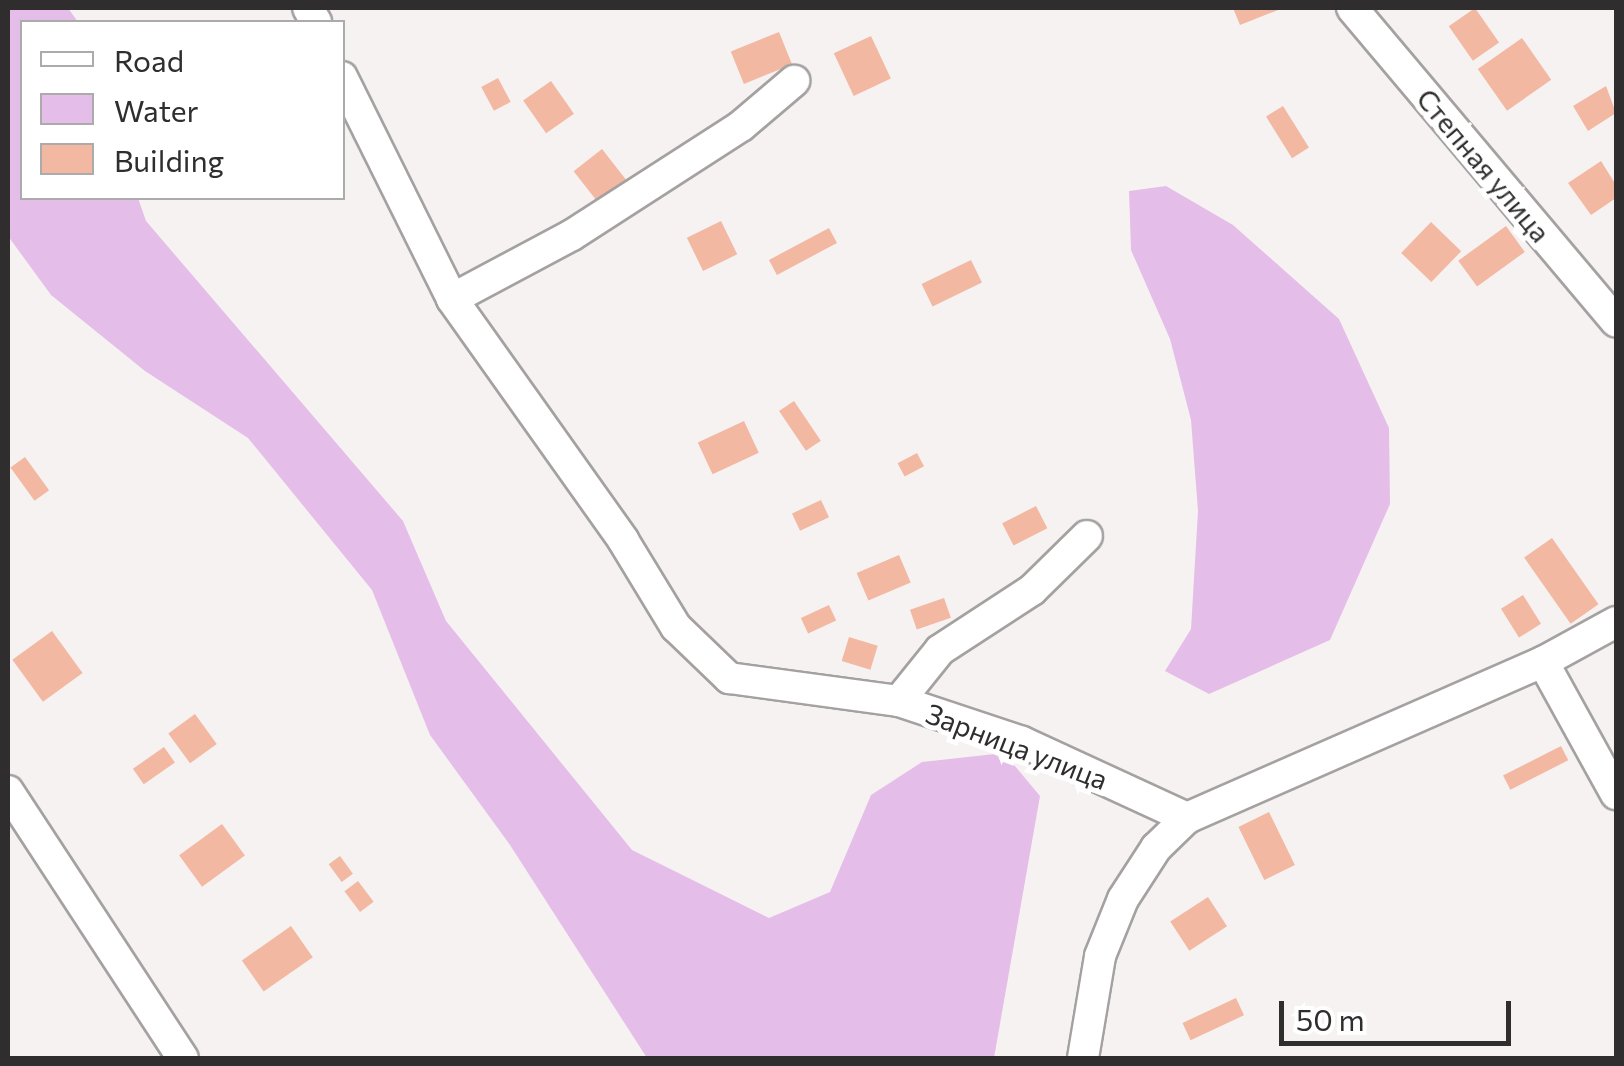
<!DOCTYPE html>
<meta charset="utf-8">
<style>
body{margin:0}
#map{position:relative;width:1624px;height:1066px;overflow:hidden;background:#f7f2f2;font-family:Commissioner,sans-serif}
div>[style]{position:absolute}
.water>*{inset:0;background:#e5bde9}
.building>*{inset:0;background:#f2b8a1;transform-origin:0 0}
.roads{filter:drop-shadow(2px 0 #a6a1a1) drop-shadow(-2px 0 #a6a1a1) drop-shadow(0 2px #a6a1a1) drop-shadow(0 -2px #a6a1a1)}
.minor>*{height:30px;margin:-15px;padding:0 15px;transform-origin:15px;border-radius:15px;background:#fff}
span{translate:-50% -50%;white-space:nowrap;text-align:center;line-height:1.15;-webkit-text-stroke:10px #fff;paint-order:stroke}
.street-label{font-size:28px;color:#2f2d2d}
.frame{position:absolute;inset:0;border:10px solid #2f2d2d;pointer-events:none}
.legend{position:absolute;left:20px;top:20px;width:325px;height:180px;box-sizing:border-box;background:#fff;border:2px solid #acabab;margin:0;padding:12px 18px;list-style:none;font-size:30px;color:#2f2d2d}
.legend li{display:flex;align-items:center;gap:20px;height:50px}
.legend b{width:50px;border:2px solid #acabab}
.scale{position:absolute;left:1279px;top:1001px;width:232px;height:45px;box-sizing:border-box;border:5px solid #2f2d2d;border-top:0;padding-left:12px;font-size:30px;line-height:35px;white-space:nowrap;color:#2f2d2d;-webkit-text-stroke:8px #fff;paint-order:stroke}
</style>
<div id="map">
<div class="water">
<i style="clip-path:polygon(8px 8px,68px 8px,78px 22px,22px 22px,22px 198px,138px 198px,146px 221px,403px 521px,446px 621px,632px 850px,769px 918px,830px 892px,871px 795px,922px 762px,1004px 753px,1040px 796px,994px 1058px,647px 1058px,510px 845px,430px 735px,372px 590px,248px 438px,145px 371px,51px 295px,8px 236px)"></i>
<i style="clip-path:polygon(1166px 186px,1233px 225px,1339px 319px,1389px 428px,1390px 504px,1330px 640px,1209px 694px,1165px 671px,1191px 629px,1198px 511px,1191px 420px,1170px 339px,1131px 250px,1129px 191px)"></i>
</div>
<div class="building">
<i style="clip-path:polygon(1233px 8px,1283px 8px,1240px 25px)"></i>
<i style="left:1475px;top:8px;width:42px;height:32px;rotate:55deg"></i>
<i style="left:779px;top:32px;width:35px;height:52px;rotate:68deg"></i>
<i style="left:871px;top:36px;width:47px;height:41px;rotate:65deg"></i>
<i style="left:1522px;top:38px;width:51px;height:54px;rotate:55deg"></i>
<i style="left:498px;top:78px;width:27px;height:19px;rotate:62deg"></i>
<i style="left:551px;top:81px;width:40px;height:34px;rotate:55deg"></i>
<i style="clip-path:polygon(1606px 86px,1616px 113px,1588px 131px,1573px 106px)"></i>
<i style="left:1283px;top:106px;width:49px;height:20px;rotate:58deg"></i>
<i style="left:602px;top:149px;width:41px;height:36px;rotate:52deg"></i>
<i style="clip-path:polygon(1601px 161px,1616px 185px,1616px 198px,1591px 215px,1568px 183px)"></i>
<i style="left:721px;top:221px;width:37px;height:38px;rotate:64deg"></i>
<i style="left:1431px;top:222px;width:42px;height:43px;rotate:44deg"></i>
<i style="left:1506px;top:226px;width:32px;height:59px;rotate:54deg"></i>
<i style="left:829px;top:228px;width:17px;height:68px;rotate:62deg"></i>
<i style="left:971px;top:260px;width:25px;height:55px;rotate:64deg"></i>
<i style="left:794px;top:401px;width:48px;height:18px;rotate:56deg"></i>
<i style="left:744px;top:421px;width:35px;height:51px;rotate:65deg"></i>
<i style="left:917px;top:453px;width:15px;height:22px;rotate:62deg"></i>
<i style="left:25px;top:457px;width:41px;height:18px;rotate:54deg"></i>
<i style="left:821px;top:500px;width:19px;height:32px;rotate:65deg"></i>
<i style="left:1036px;top:506px;width:25px;height:38px;rotate:63deg"></i>
<i style="left:1552px;top:538px;width:81px;height:34px;rotate:55deg"></i>
<i style="left:899px;top:555px;width:30px;height:46px;rotate:67deg"></i>
<i style="left:1523px;top:595px;width:34px;height:26px;rotate:58deg"></i>
<i style="left:944px;top:598px;width:21px;height:36px;rotate:71deg"></i>
<i style="left:829px;top:605px;width:17px;height:31px;rotate:65deg"></i>
<i style="left:52px;top:631px;width:52px;height:49px;rotate:54deg"></i>
<i style="left:849px;top:637px;width:30px;height:25px;rotate:17deg"></i>
<i style="left:195px;top:714px;width:37px;height:33px;rotate:54deg"></i>
<i style="left:1561px;top:746px;width:16px;height:65px;rotate:63deg"></i>
<i style="left:164px;top:747px;width:19px;height:38px;rotate:55deg"></i>
<i style="left:1269px;top:812px;width:59px;height:34px;rotate:64deg"></i>
<i style="left:222px;top:824px;width:39px;height:53px;rotate:54deg"></i>
<i style="left:340px;top:856px;width:22px;height:14px;rotate:54deg"></i>
<i style="left:358px;top:881px;width:26px;height:17px;rotate:53deg"></i>
<i style="left:1208px;top:897px;width:35px;height:45px;rotate:57deg"></i>
<i style="left:291px;top:926px;width:38px;height:60px;rotate:55deg"></i>
<i style="left:1236px;top:998px;width:19px;height:59px;rotate:65deg"></i>
</div>
<div class="roads">
<div class="minor">
<i style="left:308px;top:8px;width:16px;rotate:60deg"></i>
<i style="left:1352px;top:8px;width:410px;rotate:49.9deg"></i>
<i style="left:342px;top:77px;width:248px;rotate:63.6deg"></i>
<i style="left:452px;top:299px;width:296px;rotate:54.6deg"></i>
<i style="left:623px;top:540px;width:102px;rotate:58.7deg"></i>
<i style="left:676px;top:627px;width:74px;rotate:43.9deg"></i>
<i style="left:729px;top:678px;width:172px;rotate:7.7deg"></i>
<i style="left:899px;top:701px;width:130px;rotate:18.4deg"></i>
<i style="left:1022px;top:742px;width:182px;rotate:24.7deg"></i>
<i style="left:452px;top:299px;width:136px;rotate:-28.1deg"></i>
<i style="left:572px;top:235px;width:201px;rotate:-32.8deg"></i>
<i style="left:741px;top:126px;width:70px;rotate:-40.3deg"></i>
<i style="left:1543px;top:662px;width:151px;rotate:61.1deg"></i>
<i style="left:899px;top:701px;width:65px;rotate:-51.2deg"></i>
<i style="left:940px;top:650px;width:110px;rotate:-33.1deg"></i>
<i style="left:1032px;top:590px;width:77px;rotate:-44.5deg"></i>
<i style="left:8px;top:791px;width:319px;rotate:56.8deg"></i>
<i style="left:1083px;top:1058px;width:103px;rotate:-80.5deg"></i>
<i style="left:1100px;top:956px;width:61px;rotate:-68deg"></i>
<i style="left:1123px;top:899px;width:61px;rotate:-57.1deg"></i>
<i style="left:1156px;top:848px;width:43px;rotate:-44.1deg"></i>
<i style="left:1187px;top:818px;width:389px;rotate:-23.7deg"></i>
<i style="left:1543px;top:662px;width:83px;rotate:-28.7deg"></i>
</div>
</div>
<div class="street-label">
<span style="left:1484px;top:165px;rotate:50deg">Степная улица</span>
<span style="left:1017px;top:746px;rotate:21deg">Зарница улица</span>
</div>
<div class="frame"></div>
<ul class="legend">
<li><b style="height:12px;background:#fff"></b>Road</li>
<li><b style="height:28px;background:#e5bde9"></b>Water</li>
<li><b style="height:28px;background:#f2b8a1"></b>Building</li>
</ul>
<div class="scale">50 m</div>
</div>
